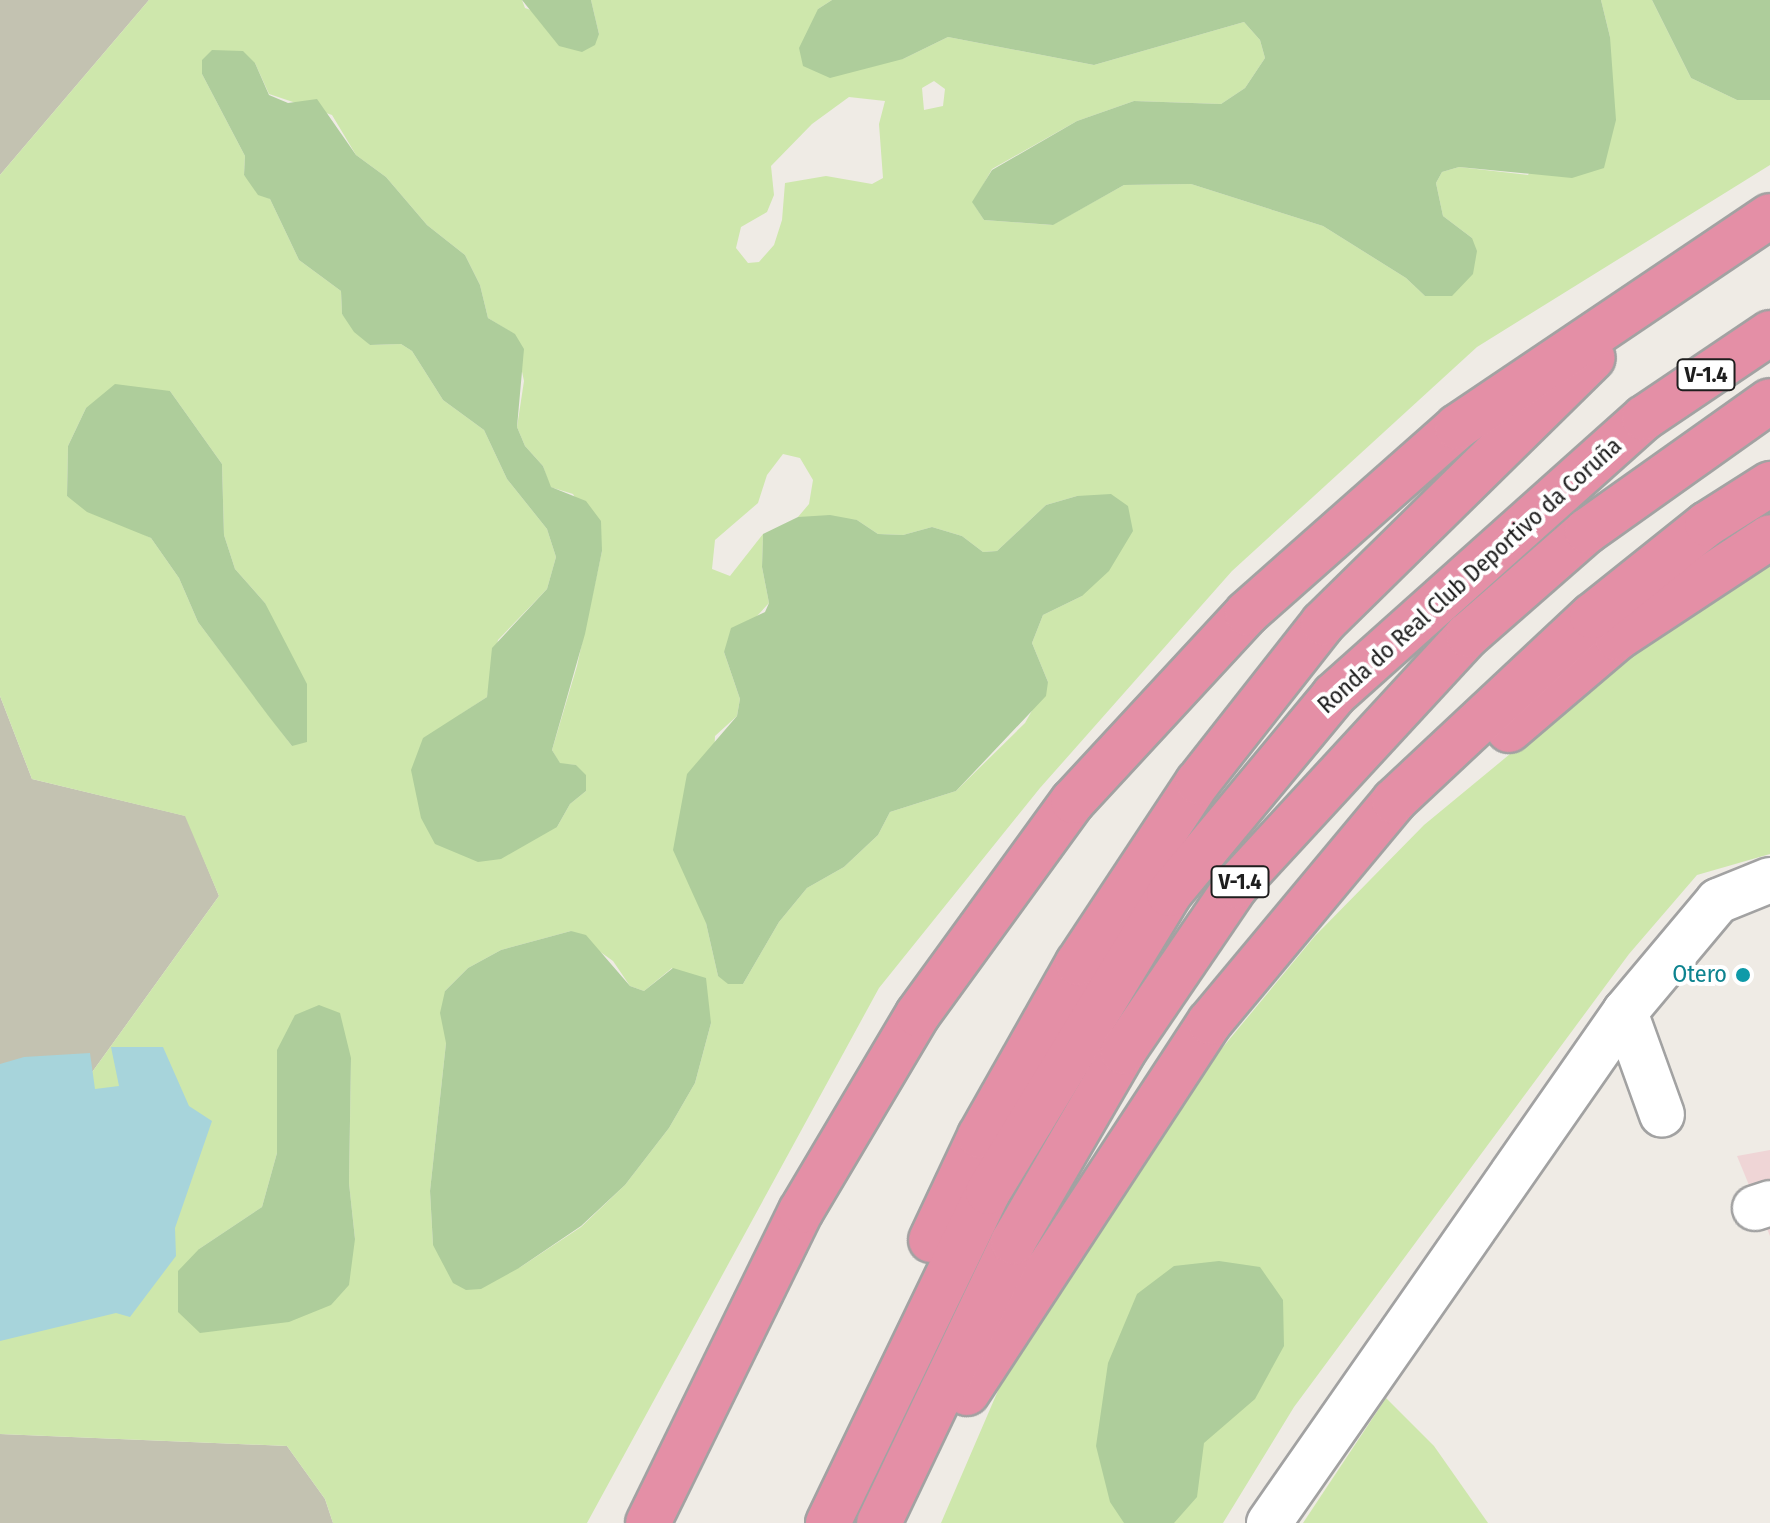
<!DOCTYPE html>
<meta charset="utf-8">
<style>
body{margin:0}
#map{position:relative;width:1770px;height:1523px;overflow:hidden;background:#efebe5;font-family:"Fira Sans Condensed",sans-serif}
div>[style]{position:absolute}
.commercial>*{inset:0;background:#efd5d6}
.construction>*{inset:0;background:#c3c2b1}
.grass>*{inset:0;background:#cee7ac}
.forest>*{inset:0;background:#aecd9b}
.water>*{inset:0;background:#a7d4db}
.roads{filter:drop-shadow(2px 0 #a2a2a2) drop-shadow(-2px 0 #a2a2a2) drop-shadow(0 2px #a2a2a2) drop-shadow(0 -2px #a2a2a2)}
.minor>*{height:44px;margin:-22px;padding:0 22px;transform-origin:22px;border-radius:22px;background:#fff}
.highway>*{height:44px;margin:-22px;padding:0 22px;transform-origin:22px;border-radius:22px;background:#e48fa6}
.dots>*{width:22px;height:22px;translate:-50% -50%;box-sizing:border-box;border:4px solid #fff;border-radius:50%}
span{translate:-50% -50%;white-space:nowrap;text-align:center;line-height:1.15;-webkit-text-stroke:8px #fff;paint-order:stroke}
.shield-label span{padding:2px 6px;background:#fff;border:2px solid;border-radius:6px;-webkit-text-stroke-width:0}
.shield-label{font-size:22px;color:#1e1e1e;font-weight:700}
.street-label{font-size:24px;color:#1e1e1e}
.culture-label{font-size:24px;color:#0d838f}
.right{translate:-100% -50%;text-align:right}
</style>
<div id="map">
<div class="commercial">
<i style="clip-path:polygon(1770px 1150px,1770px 1236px,1737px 1156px)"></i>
</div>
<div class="construction">
<i style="clip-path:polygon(0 0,149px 0,0 175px)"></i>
<i style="clip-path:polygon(0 696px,32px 779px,186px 816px,219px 896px,0 1200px)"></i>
<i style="clip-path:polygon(0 1434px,287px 1446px,325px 1499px,333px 1523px,0 1523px)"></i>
</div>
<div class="grass">
<i style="clip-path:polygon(evenodd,149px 0,522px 0,525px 8px,599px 34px,591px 0,832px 0,818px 9px,903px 59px,948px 37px,1094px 65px,1244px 22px,1260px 40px,1265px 58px,1245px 88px,1221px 104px,1134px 101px,1077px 121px,992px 169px,973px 203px,984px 220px,1052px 225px,1124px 185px,1191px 184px,1323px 226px,1406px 278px,1425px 296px,1472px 238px,1443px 216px,1436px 183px,1442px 172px,1459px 167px,1528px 175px,1610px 37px,1601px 0,1652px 0,1691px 78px,1737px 100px,1770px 100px,1770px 165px,1477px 347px,1232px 571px,1040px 788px,879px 988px,587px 1523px,333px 1523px,325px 1499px,287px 1446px,0 1434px,0 1200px,219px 896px,185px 816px,32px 779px,0 696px,0 175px,149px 0,255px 63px,269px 94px,332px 115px,356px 155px,386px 177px,427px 225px,465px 255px,480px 285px,488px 318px,514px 334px,524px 381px,517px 427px,525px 446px,543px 466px,550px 487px,573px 494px,602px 551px,577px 666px,552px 750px,560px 764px,576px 765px,586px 791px,570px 804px,557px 827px,461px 714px,487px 697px,498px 640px,547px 589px,556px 557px,547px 529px,507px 479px,484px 430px,443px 400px,412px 351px,401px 344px,370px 345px,342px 314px,341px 291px,299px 260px,270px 199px,244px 175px,245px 156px,202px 74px,255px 63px,149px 0,934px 81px,945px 89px,943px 106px,924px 110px,922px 88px,934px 81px,149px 0,849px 97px,885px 101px,879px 124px,883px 178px,872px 184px,826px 176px,785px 183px,782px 220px,774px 245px,759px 262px,748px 263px,736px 248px,741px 227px,767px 212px,774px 195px,771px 166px,812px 124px,849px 97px,149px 0,170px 391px,222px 464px,224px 535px,235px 569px,265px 603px,292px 746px,198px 622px,179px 578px,151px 538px,67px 496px,68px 446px,86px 408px,170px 391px,149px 0,783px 454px,800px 458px,813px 480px,809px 504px,798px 517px,857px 520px,878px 534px,903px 535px,932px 527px,962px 536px,983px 552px,997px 551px,1046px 505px,1077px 496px,1082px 596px,1043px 615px,1032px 643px,1048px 682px,1025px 723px,956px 791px,890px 812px,878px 835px,844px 867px,807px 888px,779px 922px,743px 984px,718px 976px,706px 923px,715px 736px,737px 716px,740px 699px,724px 652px,769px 603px,762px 567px,763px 534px,730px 576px,712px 569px,715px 540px,758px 503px,767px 475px,783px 454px,149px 0,571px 931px,613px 961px,630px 986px,644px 991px,672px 968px,711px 1023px,695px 1083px,669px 1128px,625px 1185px,581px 1227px,519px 1268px,433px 1245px,430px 1191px,446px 1043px,445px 991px,468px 968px,501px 950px,571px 931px,149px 0,277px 1050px,351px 1058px,349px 1183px,355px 1239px,199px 1249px,262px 1207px,277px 1153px,277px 1050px)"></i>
<i style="clip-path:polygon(1770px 564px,1770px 854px,1697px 875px,1629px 954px,1294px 1407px,1223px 1523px,941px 1523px,1003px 1379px,1180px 1099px,1315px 936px,1424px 825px,1613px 669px)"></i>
<i style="clip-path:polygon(1386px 1398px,1434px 1446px,1488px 1523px,1303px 1523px)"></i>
</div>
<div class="forest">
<i style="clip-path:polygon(522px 0,591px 0,599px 34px,595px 45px,582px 52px,559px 46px)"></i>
<i style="clip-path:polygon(832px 0,1601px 0,1610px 37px,1616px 120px,1604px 168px,1572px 178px,1459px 167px,1442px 172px,1436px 183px,1443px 216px,1472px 238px,1477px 251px,1473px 274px,1452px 296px,1425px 296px,1406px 278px,1323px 226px,1191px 184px,1124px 185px,1053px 225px,984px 220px,972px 202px,992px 170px,1077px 121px,1134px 101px,1221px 104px,1245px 88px,1265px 58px,1260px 40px,1244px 22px,1094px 65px,948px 37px,903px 59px,830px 78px,803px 66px,799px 48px,818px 9px)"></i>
<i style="clip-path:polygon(1652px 0,1770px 0,1770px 100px,1737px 100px,1691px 78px)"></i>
<i style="clip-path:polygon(212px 50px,243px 51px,255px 63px,269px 95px,288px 103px,317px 99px,356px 155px,386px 177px,427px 225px,465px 255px,480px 285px,488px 318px,515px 334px,524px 349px,517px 427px,525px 446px,543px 466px,551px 487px,586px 501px,601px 521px,602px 551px,585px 634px,552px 750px,560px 763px,576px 765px,586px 775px,586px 791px,570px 804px,557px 827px,501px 859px,478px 862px,435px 844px,421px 818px,411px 770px,423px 738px,487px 697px,492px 648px,547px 589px,556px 557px,547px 529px,507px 479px,484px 430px,443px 400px,412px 351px,401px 344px,370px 345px,354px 332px,342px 314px,341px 291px,299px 260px,270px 199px,258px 195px,244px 175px,245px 156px,202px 74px,202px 60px)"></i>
<i style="clip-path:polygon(115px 384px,170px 391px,222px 464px,224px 535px,235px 569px,265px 603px,307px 684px,307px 742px,292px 746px,270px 718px,198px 622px,179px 578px,151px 538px,87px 512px,67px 496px,68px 446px,86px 408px)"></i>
<i style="clip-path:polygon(1111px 494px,1128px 506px,1133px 531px,1109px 571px,1082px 596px,1043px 615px,1032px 643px,1048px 682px,1046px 696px,956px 791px,890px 812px,878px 835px,844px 867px,807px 888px,779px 922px,743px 984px,728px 984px,718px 976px,706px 923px,673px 850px,687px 774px,737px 716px,740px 699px,724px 652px,731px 628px,765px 612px,769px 603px,762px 567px,763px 534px,798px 517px,830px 515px,857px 520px,878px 534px,903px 535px,932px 527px,962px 536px,983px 552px,997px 551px,1046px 505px,1077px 496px)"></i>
<i style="clip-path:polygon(571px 931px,586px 935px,630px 986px,644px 991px,673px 968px,706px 978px,711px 1023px,695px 1083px,669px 1128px,625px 1185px,581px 1226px,519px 1268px,481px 1289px,466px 1290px,453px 1283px,433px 1245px,430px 1191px,446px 1043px,440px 1013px,445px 991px,468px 968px,501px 950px)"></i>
<i style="clip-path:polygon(319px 1005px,340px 1013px,351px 1058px,349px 1183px,355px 1239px,349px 1285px,331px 1305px,289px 1322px,200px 1333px,178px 1312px,178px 1271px,199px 1249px,262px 1207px,277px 1153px,277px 1050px,295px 1015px)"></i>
<i style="clip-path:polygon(1219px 1261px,1260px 1267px,1283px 1300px,1284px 1346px,1255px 1399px,1204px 1443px,1197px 1497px,1174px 1523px,1124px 1523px,1110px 1502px,1096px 1446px,1108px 1363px,1137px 1294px,1174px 1266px)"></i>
</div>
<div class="water">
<i style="clip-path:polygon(111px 1047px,163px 1047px,189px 1106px,212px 1121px,175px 1228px,176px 1256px,130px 1317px,116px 1313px,0 1341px,0 1064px,24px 1057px,90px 1053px,95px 1089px,119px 1086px)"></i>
</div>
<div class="roads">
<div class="minor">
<i style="left:1625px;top:1012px;width:109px;rotate:70.2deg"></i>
<i style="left:1755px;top:1208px;width:16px;rotate:-18deg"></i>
<i style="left:1269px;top:1523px;width:623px;rotate:-55.14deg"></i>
<i style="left:1625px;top:1012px;width:145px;rotate:-50deg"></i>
<i style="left:1718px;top:901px;width:56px;rotate:-22deg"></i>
</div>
<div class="highway">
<i style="left:1509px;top:730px;width:142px;rotate:-40.4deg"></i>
<i style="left:1617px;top:638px;width:183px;rotate:-33.4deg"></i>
<i style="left:931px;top:1240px;width:115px;rotate:-64.8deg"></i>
<i style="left:980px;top:1136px;width:199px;rotate:-60.5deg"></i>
<i style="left:1078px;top:963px;width:217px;rotate:-56.5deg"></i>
<i style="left:1198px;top:782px;width:202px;rotate:-51.8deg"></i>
<i style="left:1323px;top:623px;width:378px;rotate:-44.5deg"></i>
<i style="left:967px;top:1393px;width:443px;rotate:-56.8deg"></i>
<i style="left:1210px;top:1022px;width:288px;rotate:-50.2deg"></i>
<i style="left:1394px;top:801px;width:271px;rotate:-43.1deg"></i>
<i style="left:1592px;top:616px;width:147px;rotate:-38.7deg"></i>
<i style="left:1707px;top:524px;width:75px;rotate:-32.4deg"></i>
<i style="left:648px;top:1523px;width:347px;rotate:-63.9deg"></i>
<i style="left:801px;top:1211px;width:229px;rotate:-59.3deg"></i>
<i style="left:918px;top:1014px;width:263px;rotate:-54deg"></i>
<i style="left:1073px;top:801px;width:256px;rotate:-47.2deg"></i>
<i style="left:1247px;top:613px;width:281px;rotate:-41.5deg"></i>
<i style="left:1457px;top:427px;width:377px;rotate:-34deg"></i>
<i style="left:828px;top:1523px;width:368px;rotate:-64.2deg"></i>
<i style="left:988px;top:1192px;width:349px;rotate:-58.7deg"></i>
<i style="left:1169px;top:894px;width:259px;rotate:-50.3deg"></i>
<i style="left:1334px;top:695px;width:416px;rotate:-41.8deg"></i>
<i style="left:1644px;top:418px;width:152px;rotate:-34deg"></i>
<i style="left:879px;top:1523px;width:311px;rotate:-64.5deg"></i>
<i style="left:1013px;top:1242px;width:220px;rotate:-59.9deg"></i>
<i style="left:1123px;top:1052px;width:201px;rotate:-55.8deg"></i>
<i style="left:1236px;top:886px;width:342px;rotate:-47.3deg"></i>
<i style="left:1468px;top:635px;width:158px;rotate:-41.2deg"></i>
<i style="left:1587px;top:531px;width:224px;rotate:-35.4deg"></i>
</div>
</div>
<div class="dots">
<i style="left:1743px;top:975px;background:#0f9aa8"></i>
</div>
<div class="shield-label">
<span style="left:1706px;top:375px">V-1.4</span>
<span style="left:1240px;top:882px">V-1.4</span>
</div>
<div class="street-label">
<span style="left:1470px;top:576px;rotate:-42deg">Ronda do Real Club Deportivo da Coruña</span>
</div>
<div class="culture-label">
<span class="right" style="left:1727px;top:975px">Otero</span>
</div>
</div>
